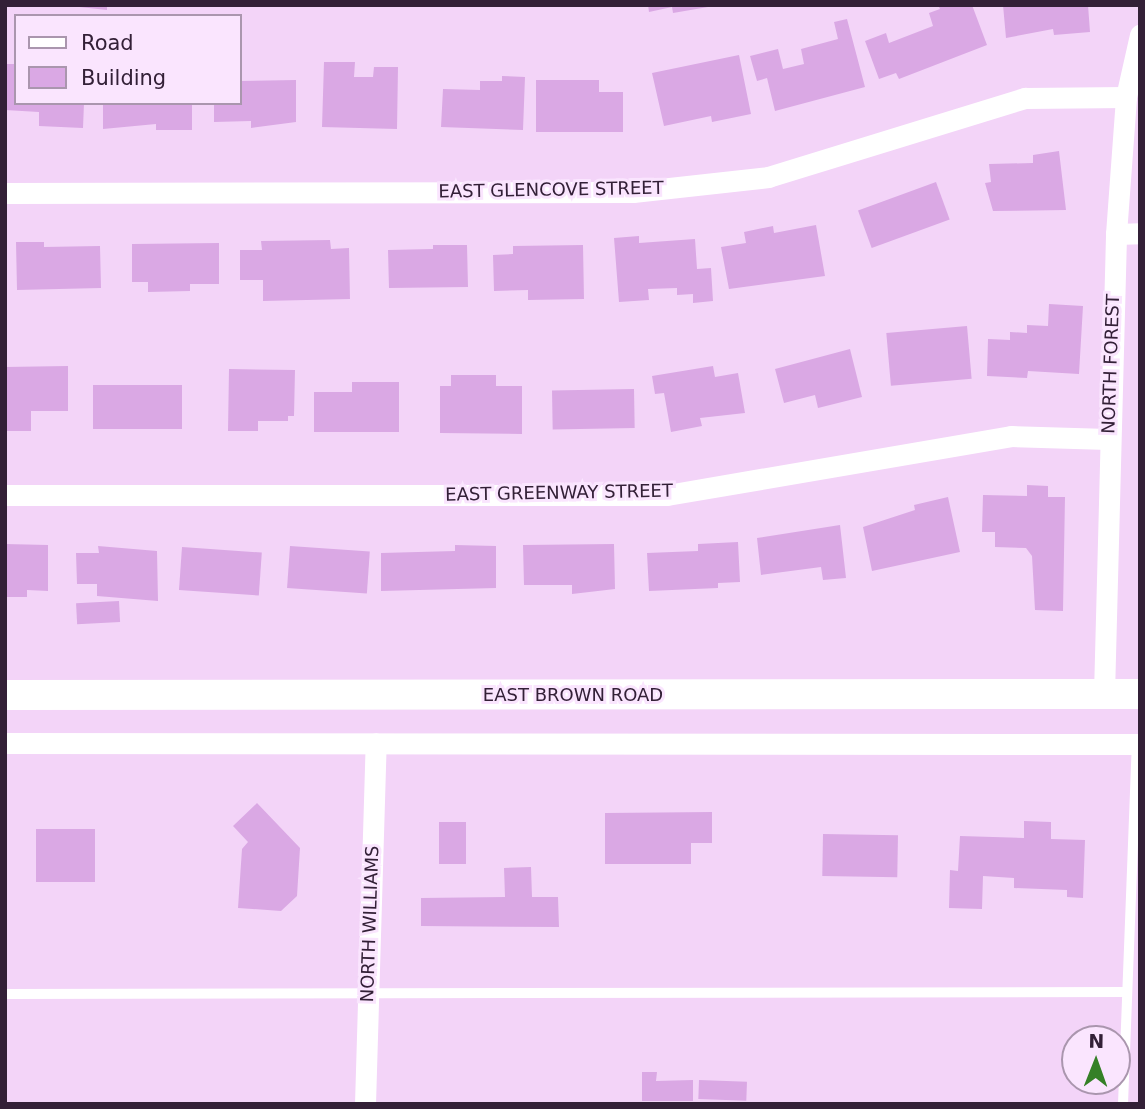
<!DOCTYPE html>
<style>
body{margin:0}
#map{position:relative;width:1145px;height:1109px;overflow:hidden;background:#f3d4f8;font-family:"DejaVu Sans",sans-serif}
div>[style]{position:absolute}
.building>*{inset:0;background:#daa8e4;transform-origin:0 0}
.service>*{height:10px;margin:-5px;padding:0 5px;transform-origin:5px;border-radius:5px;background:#fff}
.minor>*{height:21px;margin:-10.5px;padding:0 10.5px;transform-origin:10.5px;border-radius:10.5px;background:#fff}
.secondary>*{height:30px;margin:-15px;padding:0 15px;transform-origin:15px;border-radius:15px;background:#fff}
span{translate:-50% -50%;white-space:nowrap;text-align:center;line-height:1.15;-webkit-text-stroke:6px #fae5fe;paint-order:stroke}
.street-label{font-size:18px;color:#332037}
.frame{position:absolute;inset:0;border:7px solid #332037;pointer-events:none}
.legend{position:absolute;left:14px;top:14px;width:228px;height:91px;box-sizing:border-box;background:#fae5fe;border:2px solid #aa96ae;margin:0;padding:9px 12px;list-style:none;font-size:21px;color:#332037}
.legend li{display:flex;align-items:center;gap:14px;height:35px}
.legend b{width:35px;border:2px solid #aa96ae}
.north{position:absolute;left:1061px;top:1025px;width:70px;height:70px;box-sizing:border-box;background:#fae5fe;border:2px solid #aa96ae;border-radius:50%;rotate:1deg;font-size:19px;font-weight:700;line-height:28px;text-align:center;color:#332037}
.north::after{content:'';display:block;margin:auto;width:24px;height:32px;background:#358027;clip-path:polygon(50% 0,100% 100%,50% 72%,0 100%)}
</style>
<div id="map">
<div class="building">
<i style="clip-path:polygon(61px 5px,107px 5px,107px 10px)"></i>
<i style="clip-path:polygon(648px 5px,708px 5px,708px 7px,673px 13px,672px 7px,649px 12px)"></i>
<i style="clip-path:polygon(938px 5px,972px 5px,987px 45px,899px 79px,896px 73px,879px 79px,865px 41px,886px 33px,889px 43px,933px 26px,929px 13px,940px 9px)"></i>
<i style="clip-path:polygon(1003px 5px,1088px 5px,1090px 32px,1054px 35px,1053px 29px,1006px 38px)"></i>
<i style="clip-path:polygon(847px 19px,865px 87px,775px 111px,767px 78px,757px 81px,750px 56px,778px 49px,783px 69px,804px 64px,801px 49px,838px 39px,834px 22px)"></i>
<i style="clip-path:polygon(739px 55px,751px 114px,712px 122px,711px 116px,664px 126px,652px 73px)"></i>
<i style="clip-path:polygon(324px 62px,355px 62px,354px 77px,373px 77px,374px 67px,398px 67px,397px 129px,322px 127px)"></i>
<i style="clip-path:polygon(6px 64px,16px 64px,16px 103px,84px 103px,83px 128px,39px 126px,39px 112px,5px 110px)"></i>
<i style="clip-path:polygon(502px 76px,525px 77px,523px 130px,441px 127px,443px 89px,480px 90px,480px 81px,502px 81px)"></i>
<i style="clip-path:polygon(296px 80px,296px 122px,251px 128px,251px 121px,214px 122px,214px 103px,240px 103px,240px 81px)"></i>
<i style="clip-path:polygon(536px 80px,599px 80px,599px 92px,623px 92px,623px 132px,536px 132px)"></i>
<i style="clip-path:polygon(103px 103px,192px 103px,192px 130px,156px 130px,156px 124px,103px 129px)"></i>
<i style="clip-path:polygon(1059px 151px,1066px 210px,993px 211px,985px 183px,991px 182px,989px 164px,1033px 163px,1033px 155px)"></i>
<i style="left:936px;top:182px;width:40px;height:83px;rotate:70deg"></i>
<i style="clip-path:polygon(816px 225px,825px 276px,729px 289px,721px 247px,746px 243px,744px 232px,773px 226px,774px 233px)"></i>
<i style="clip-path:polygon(639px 236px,639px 243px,695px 239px,697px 269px,711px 268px,713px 301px,693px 303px,693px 294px,677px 295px,677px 288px,648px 289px,649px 300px,619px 302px,614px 238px)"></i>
<i style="clip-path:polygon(330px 240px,331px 249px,349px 248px,350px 299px,263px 301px,263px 280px,240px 280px,240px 250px,262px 250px,261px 241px)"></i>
<i style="clip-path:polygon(16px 242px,44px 242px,44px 247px,100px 246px,101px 288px,17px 290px)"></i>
<i style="clip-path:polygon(219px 243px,219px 284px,190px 284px,190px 291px,148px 292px,148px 282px,132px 282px,132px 244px)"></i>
<i style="clip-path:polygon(433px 245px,467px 245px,468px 287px,389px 288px,388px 250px,433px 249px)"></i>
<i style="clip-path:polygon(583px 245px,584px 299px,528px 300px,528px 290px,494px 291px,493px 255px,513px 254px,513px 246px)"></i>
<i style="clip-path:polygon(1049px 304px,1083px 306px,1079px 374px,1028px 371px,1027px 378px,987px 376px,988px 339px,1010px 340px,1010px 332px,1027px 333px,1027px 325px,1048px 326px)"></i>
<i style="left:967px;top:326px;width:53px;height:81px;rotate:85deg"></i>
<i style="clip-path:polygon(850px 349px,862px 397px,818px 408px,815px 395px,784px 403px,775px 369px)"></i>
<i style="clip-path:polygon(68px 366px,68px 411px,31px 411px,31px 431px,5px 431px,5px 367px)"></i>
<i style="clip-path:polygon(713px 366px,715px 377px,738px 373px,745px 413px,700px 418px,702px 426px,671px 432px,664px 393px,655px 394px,652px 376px)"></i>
<i style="clip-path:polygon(229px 369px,295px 370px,294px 416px,288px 416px,288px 421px,258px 421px,258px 431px,228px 431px)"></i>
<i style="clip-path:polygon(451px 375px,496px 375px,496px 386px,522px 386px,522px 434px,440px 433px,440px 386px,451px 386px)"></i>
<i style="clip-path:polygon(352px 382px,399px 382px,399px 432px,314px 432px,314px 392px,352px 392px)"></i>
<i style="left:182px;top:385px;width:44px;height:89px;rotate:90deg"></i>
<i style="left:634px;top:389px;width:39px;height:82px;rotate:89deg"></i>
<i style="clip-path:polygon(1027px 485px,1048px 486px,1048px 497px,1065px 497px,1063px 611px,1035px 610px,1032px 556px,1026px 548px,995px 547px,995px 532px,982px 532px,983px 495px,1027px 496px)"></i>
<i style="clip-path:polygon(948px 497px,960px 552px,872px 571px,863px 527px,915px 510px,914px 505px)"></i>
<i style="clip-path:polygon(840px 525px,846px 578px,823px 580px,821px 567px,761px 575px,757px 538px)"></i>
<i style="clip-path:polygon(738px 542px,740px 582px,718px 583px,718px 588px,649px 591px,647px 553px,698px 551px,698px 544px)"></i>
<i style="clip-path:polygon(5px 544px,48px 545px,48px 591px,27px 590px,27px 597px,5px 597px)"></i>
<i style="clip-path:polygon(614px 544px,615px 589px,572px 594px,572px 585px,524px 585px,523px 545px)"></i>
<i style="clip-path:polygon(455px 545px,496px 546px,496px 588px,381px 591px,381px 553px,455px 551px)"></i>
<i style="clip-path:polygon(98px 546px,157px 551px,158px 601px,97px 596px,97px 584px,77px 584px,76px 553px,99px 553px)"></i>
<i style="left:290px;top:546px;width:80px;height:42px;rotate:4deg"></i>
<i style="left:182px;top:547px;width:80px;height:43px;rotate:4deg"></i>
<i style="left:119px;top:601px;width:21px;height:43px;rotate:87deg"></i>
<i style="clip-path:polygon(257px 803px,300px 848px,297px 896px,281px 911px,238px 908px,242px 849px,248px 842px,233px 826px)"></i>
<i style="clip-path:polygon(712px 812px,712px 843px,691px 843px,691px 864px,605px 864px,605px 813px)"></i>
<i style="clip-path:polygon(1024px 821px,1051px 822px,1051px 839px,1085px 840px,1083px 898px,1067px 897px,1067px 890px,1014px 888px,1014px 878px,983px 876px,982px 909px,949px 908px,950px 870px,958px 871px,960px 836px,1024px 838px)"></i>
<i style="left:439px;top:822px;width:27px;height:42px"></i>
<i style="left:36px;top:829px;width:59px;height:53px"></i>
<i style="left:823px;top:834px;width:75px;height:42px;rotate:1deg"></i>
<i style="clip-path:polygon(531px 867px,532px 897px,558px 897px,559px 927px,421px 926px,421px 898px,505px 897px,504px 868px)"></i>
<i style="clip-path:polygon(642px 1072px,657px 1072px,656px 1081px,693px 1080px,693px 1101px,642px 1101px)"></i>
<i style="left:699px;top:1080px;width:48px;height:19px;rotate:2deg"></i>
</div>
<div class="service">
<i style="left:5px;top:994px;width:1121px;rotate:-0.1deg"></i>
<i style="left:1123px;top:1104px;width:360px;rotate:-87.8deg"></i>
</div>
<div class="minor">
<i style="left:5px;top:193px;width:628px;rotate:-0.09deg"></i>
<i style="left:633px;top:192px;width:136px;rotate:-6.3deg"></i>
<i style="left:768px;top:177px;width:269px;rotate:-17.1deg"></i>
<i style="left:1025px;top:98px;width:101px;rotate:-0.6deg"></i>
<i style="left:1116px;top:234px;width:24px;rotate:-2deg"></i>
<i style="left:5px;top:495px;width:662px"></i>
<i style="left:667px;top:495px;width:349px;rotate:-9.7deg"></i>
<i style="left:1011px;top:436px;width:97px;rotate:1.8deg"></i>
<i style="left:1104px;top:694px;width:460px;rotate:-88.5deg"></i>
<i style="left:1116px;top:234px;width:137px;rotate:-85.8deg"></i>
<i style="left:1126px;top:97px;width:64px;rotate:-77.3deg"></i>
<i style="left:5px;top:743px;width:1135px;rotate:0.05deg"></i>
<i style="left:365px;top:1104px;width:361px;rotate:-88.3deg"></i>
</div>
<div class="secondary">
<i style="left:5px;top:695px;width:1135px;rotate:-0.05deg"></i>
</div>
<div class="street-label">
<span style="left:551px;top:190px;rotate:-1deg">EAST GLENCOVE STREET</span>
<span style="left:1111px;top:364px;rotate:-88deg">NORTH FOREST</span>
<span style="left:559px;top:493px;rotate:-1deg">EAST GREENWAY STREET</span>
<span style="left:573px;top:695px">EAST BROWN ROAD</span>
<span style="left:370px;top:924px;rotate:-88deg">NORTH WILLIAMS</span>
</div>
<div class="frame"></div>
<ul class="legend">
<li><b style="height:9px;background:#fff"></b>Road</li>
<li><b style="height:19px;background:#daa8e4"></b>Building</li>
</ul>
<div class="north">N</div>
</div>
